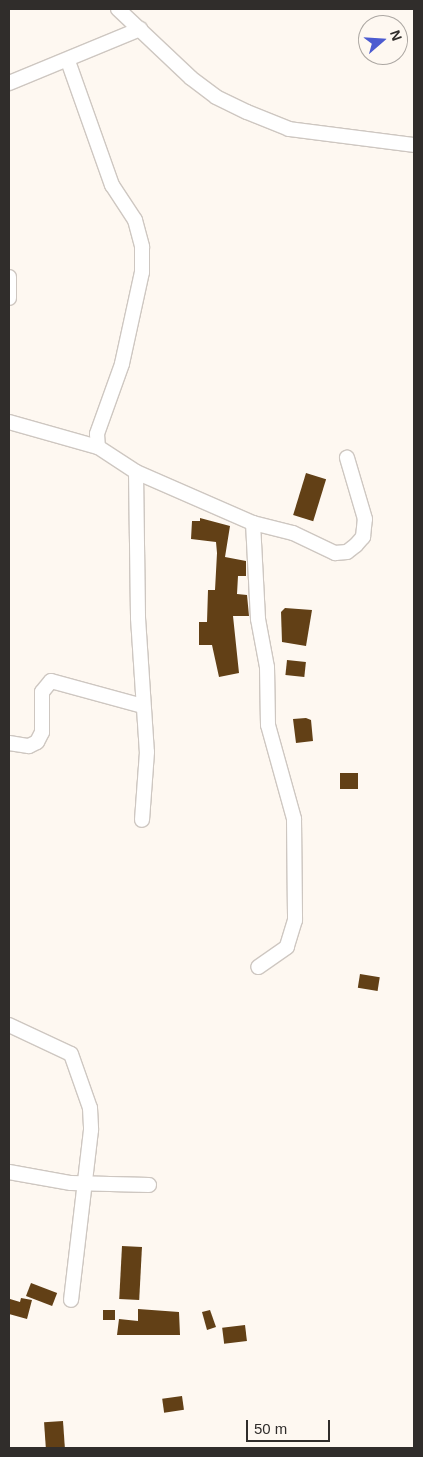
<!DOCTYPE html>
<style>
body{margin:0}
#map{position:relative;width:423px;height:1457px;overflow:hidden;background:#fef8f1;font-family:Arial,sans-serif}
div>[style]{position:absolute}
.building>*{inset:0;background:#624016;transform-origin:0 0}
.roads{filter:drop-shadow(1px 0 #cec7c1) drop-shadow(-1px 0 #cec7c1) drop-shadow(0 1px #cec7c1) drop-shadow(0 -1px #cec7c1)}
.street>*{height:14px;margin:-7px;padding:0 7px;transform-origin:7px;border-radius:7px;background:#fff}
span{translate:-50% -50%;white-space:nowrap;text-align:center;line-height:1.15;-webkit-text-stroke:5px #fef8f1;paint-order:stroke}
.frame{position:absolute;inset:0;border:10px solid #302d2b;pointer-events:none}
.north{position:absolute;left:358px;top:15px;width:50px;height:50px;box-sizing:border-box;background:#fef8f1;border:1px solid #aca7a2;border-radius:50%;rotate:71deg;font-size:14px;font-weight:700;line-height:20px;text-align:center;color:#302d2b}
.north::after{content:'';display:block;margin:auto;width:18px;height:22px;background:#4c5bd0;clip-path:polygon(50% 0,100% 100%,50% 72%,0 100%)}
.scale{position:absolute;left:246px;top:1420px;width:84px;height:22px;box-sizing:border-box;border:2px solid #302d2b;border-top:0;padding-left:6px;font-size:15px;line-height:18px;white-space:nowrap;color:#302d2b;-webkit-text-stroke:4px #fef8f1;paint-order:stroke}
</style>
<div id="map">
<div class="building">
<i style="left:306px;top:473px;width:21px;height:44px;rotate:17deg"></i>
<i style="clip-path:polygon(200px 518px,230px 526px,225px 557px,246px 561px,246px 576px,238px 576px,237px 594px,247px 595px,249px 616px,233px 616px,239px 673px,219px 677px,212px 645px,199px 645px,199px 622px,207px 622px,208px 590px,215px 590px,217px 553px,216px 542px,191px 539px,192px 521px,200px 521px)"></i>
<i style="clip-path:polygon(285px 608px,312px 610px,306px 646px,282px 642px,281px 612px)"></i>
<i style="left:287px;top:660px;width:19px;height:15px;rotate:6deg"></i>
<i style="clip-path:polygon(306px 718px,311px 720px,313px 741px,296px 743px,293px 719px)"></i>
<i style="left:358px;top:773px;width:16px;height:18px;rotate:90deg"></i>
<i style="left:360px;top:974px;width:20px;height:14px;rotate:9deg"></i>
<i style="left:122px;top:1246px;width:20px;height:53px;rotate:3deg"></i>
<i style="left:31px;top:1283px;width:28px;height:14px;rotate:21deg"></i>
<i style="clip-path:polygon(21px 1298px,32px 1300px,27px 1319px,9px 1314px,10px 1299px,20px 1302px)"></i>
<i style="clip-path:polygon(138px 1309px,179px 1312px,180px 1335px,117px 1335px,119px 1319px,138px 1321px)"></i>
<i style="left:103px;top:1310px;width:12px;height:10px"></i>
<i style="clip-path:polygon(210px 1310px,216px 1327px,207px 1330px,202px 1312px)"></i>
<i style="left:245px;top:1325px;width:16px;height:23px;rotate:83deg"></i>
<i style="left:182px;top:1396px;width:14px;height:20px;rotate:82deg"></i>
<i style="left:63px;top:1421px;width:27px;height:19px;rotate:86deg"></i>
</div>
<div class="roads">
<div class="street">
<i style="left:118px;top:9px;width:100px;rotate:43.4deg"></i>
<i style="left:191px;top:78px;width:31px;rotate:37deg"></i>
<i style="left:216px;top:97px;width:34px;rotate:26deg"></i>
<i style="left:247px;top:112px;width:45px;rotate:22deg"></i>
<i style="left:289px;top:129px;width:126px;rotate:7.3deg"></i>
<i style="left:68px;top:61px;width:132px;rotate:70.5deg"></i>
<i style="left:112px;top:185px;width:42px;rotate:56.7deg"></i>
<i style="left:135px;top:220px;width:28px;rotate:75deg"></i>
<i style="left:142px;top:247px;width:25px;rotate:90deg"></i>
<i style="left:142px;top:272px;width:94px;rotate:102.3deg"></i>
<i style="left:122px;top:364px;width:74px;rotate:109.7deg"></i>
<i style="left:97px;top:434px;width:13px;rotate:86deg"></i>
<i style="left:9px;top:83px;width:142px;rotate:-22.4deg"></i>
<i style="left:9px;top:277px;width:21px;rotate:90deg"></i>
<i style="left:9px;top:422px;width:92px;rotate:15.7deg"></i>
<i style="left:98px;top:447px;width:45px;rotate:33.3deg"></i>
<i style="left:136px;top:472px;width:128px;rotate:23.6deg"></i>
<i style="left:253px;top:523px;width:41px;rotate:14deg"></i>
<i style="left:293px;top:533px;width:47px;rotate:25.5deg"></i>
<i style="left:335px;top:553px;width:12px;rotate:-5deg"></i>
<i style="left:347px;top:552px;width:11px;rotate:-38deg"></i>
<i style="left:356px;top:545px;width:11px;rotate:-49deg"></i>
<i style="left:363px;top:537px;width:18px;rotate:-84deg"></i>
<i style="left:365px;top:519px;width:64px;rotate:-106.4deg"></i>
<i style="left:136px;top:472px;width:146px;rotate:89.2deg"></i>
<i style="left:138px;top:618px;width:134px;rotate:86.2deg"></i>
<i style="left:147px;top:752px;width:68px;rotate:94.2deg"></i>
<i style="left:253px;top:523px;width:96px;rotate:87deg"></i>
<i style="left:258px;top:619px;width:49px;rotate:79.4deg"></i>
<i style="left:267px;top:667px;width:58px;rotate:89deg"></i>
<i style="left:268px;top:725px;width:98px;rotate:74.5deg"></i>
<i style="left:294px;top:819px;width:101px;rotate:89.4deg"></i>
<i style="left:295px;top:920px;width:28px;rotate:107deg"></i>
<i style="left:287px;top:947px;width:35px;rotate:145deg"></i>
<i style="left:9px;top:743px;width:20px;rotate:9deg"></i>
<i style="left:29px;top:746px;width:9px;rotate:-27deg"></i>
<i style="left:37px;top:742px;width:11px;rotate:-63deg"></i>
<i style="left:42px;top:732px;width:40px;rotate:-90deg"></i>
<i style="left:42px;top:692px;width:14px;rotate:-51deg"></i>
<i style="left:51px;top:681px;width:95px;rotate:15.2deg"></i>
<i style="left:9px;top:1025px;width:68px;rotate:25.1deg"></i>
<i style="left:71px;top:1054px;width:57px;rotate:70.6deg"></i>
<i style="left:90px;top:1108px;width:22px;rotate:87deg"></i>
<i style="left:91px;top:1130px;width:171px;rotate:96.7deg"></i>
<i style="left:9px;top:1172px;width:63px;rotate:10.1deg"></i>
<i style="left:71px;top:1183px;width:78px;rotate:1.5deg"></i>
</div>
</div>
<div class="frame"></div>
<div class="north">N</div>
<div class="scale">50 m</div>
</div>
